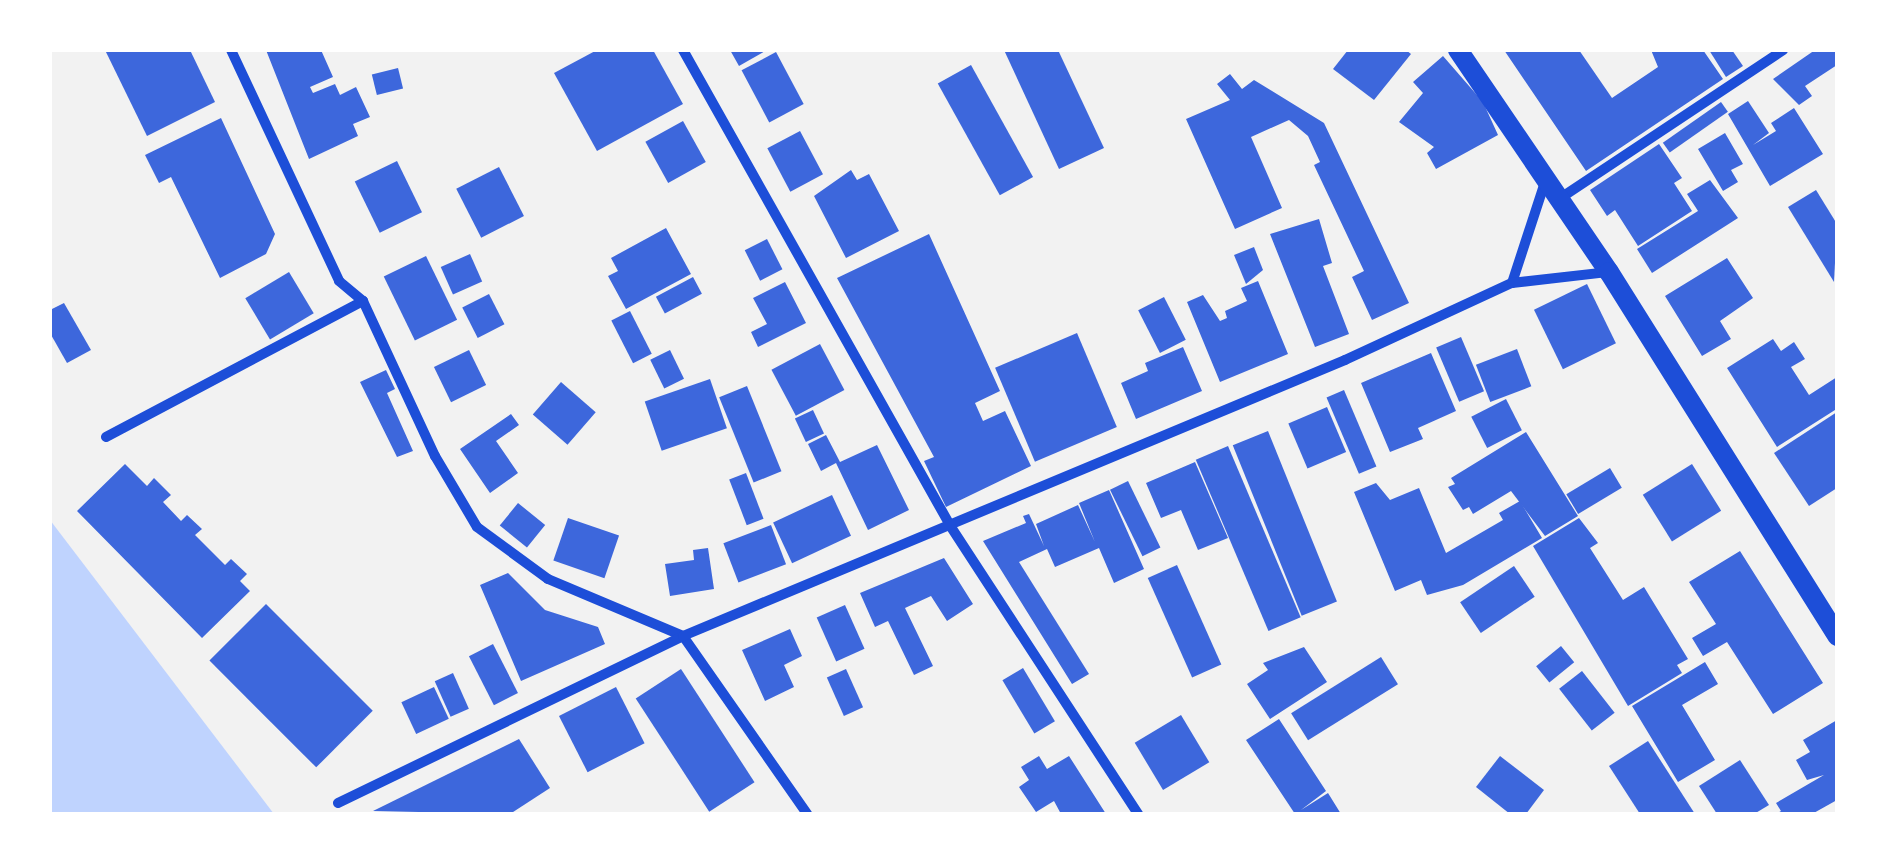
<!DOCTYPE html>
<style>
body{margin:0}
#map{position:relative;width:1887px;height:864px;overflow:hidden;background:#f2f2f2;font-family:"Nunito Sans",sans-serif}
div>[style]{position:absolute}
.water>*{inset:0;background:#bfd3fe}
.building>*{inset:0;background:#3d67dc;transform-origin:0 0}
.minor>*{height:10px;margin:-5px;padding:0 5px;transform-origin:5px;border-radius:5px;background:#1d4ed8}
.trunk>*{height:20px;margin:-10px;padding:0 10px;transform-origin:10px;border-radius:10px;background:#1d4ed8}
span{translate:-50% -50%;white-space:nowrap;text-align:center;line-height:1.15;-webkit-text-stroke:8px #fff;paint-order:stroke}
.frame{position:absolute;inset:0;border:52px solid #fff;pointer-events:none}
</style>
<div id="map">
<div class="water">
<i style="clip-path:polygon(50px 520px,274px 814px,50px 814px)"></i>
</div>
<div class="building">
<i style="clip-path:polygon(105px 50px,190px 50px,215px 102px,147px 136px)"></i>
<i style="clip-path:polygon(266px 50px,321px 50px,333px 77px,310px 87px,313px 93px,335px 84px,340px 95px,356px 87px,370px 117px,353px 124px,358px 136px,309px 159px)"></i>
<i style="clip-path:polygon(597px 50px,653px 50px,683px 104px,597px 151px,554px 73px)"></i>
<i style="clip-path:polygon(730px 50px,767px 50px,739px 66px)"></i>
<i style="clip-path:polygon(1004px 50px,1058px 50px,1104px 148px,1059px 169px)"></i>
<i style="clip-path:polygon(1348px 50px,1406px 50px,1411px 54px,1374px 100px,1333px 69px)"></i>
<i style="clip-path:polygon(1504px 50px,1579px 50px,1612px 98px,1658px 67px,1651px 50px,1703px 50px,1723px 79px,1586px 171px)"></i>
<i style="clip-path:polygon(1709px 50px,1732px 50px,1743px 66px,1726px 77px)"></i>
<i style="clip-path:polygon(1815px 50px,1837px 50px,1837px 65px,1805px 86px,1812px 96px,1799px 105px,1773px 79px)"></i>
<i style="left:776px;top:52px;width:59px;height:39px;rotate:62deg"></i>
<i style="clip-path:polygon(1443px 56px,1483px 102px,1498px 135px,1436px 169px,1427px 153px,1434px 147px,1399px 122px,1423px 93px,1413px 82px)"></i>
<i style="left:971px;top:65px;width:128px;height:38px;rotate:61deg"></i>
<i style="left:398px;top:68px;width:21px;height:27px;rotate:76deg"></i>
<i style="clip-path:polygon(1230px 74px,1242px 89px,1254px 80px,1324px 123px,1409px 303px,1372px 320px,1352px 277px,1364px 271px,1314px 165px,1320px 162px,1308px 136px,1289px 120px,1251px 137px,1282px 208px,1235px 229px,1186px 119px,1230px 100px,1217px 84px)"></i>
<i style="clip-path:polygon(1748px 101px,1769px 133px,1753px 145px,1776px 131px,1771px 123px,1794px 108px,1823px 154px,1770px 186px,1728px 114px)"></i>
<i style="left:1721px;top:102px;width:12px;height:71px;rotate:55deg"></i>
<i style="clip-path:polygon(221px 118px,275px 234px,266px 254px,220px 278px,171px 177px,159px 183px,145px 155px)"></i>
<i style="left:683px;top:121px;width:47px;height:43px;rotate:61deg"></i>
<i style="left:800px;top:131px;width:49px;height:37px;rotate:62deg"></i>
<i style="clip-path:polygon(1725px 133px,1743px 164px,1731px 170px,1738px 182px,1723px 191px,1698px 149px)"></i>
<i style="clip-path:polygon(1659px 144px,1682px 178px,1674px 183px,1692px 211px,1638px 246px,1615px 210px,1607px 216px,1590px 190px)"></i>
<i style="left:397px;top:161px;width:57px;height:47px;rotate:64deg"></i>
<i style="left:499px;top:167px;width:55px;height:48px;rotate:63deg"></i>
<i style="clip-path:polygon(851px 170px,857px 180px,869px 174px,899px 231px,846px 258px,814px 196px)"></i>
<i style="clip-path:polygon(1710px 180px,1738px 218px,1652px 273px,1637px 249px,1698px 211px,1687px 194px)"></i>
<i style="clip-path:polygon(1816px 190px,1837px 224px,1834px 282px,1788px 207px)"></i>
<i style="clip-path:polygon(1319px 219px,1332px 263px,1323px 266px,1349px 334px,1315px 347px,1270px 234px)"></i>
<i style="clip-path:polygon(666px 228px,691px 274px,626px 309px,608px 276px,618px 271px,611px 258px)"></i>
<i style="clip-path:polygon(929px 234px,1000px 391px,975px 403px,983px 421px,1005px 411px,1031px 466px,946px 507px,924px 461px,934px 457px,837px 278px)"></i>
<i style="left:767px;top:239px;width:34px;height:25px;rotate:63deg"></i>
<i style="clip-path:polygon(1254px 247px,1263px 270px,1246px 284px,1234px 255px)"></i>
<i style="left:470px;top:254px;width:30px;height:32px;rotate:66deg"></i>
<i style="left:426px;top:256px;width:71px;height:47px;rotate:64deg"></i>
<i style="clip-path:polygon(1727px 258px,1753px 298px,1720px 321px,1731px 339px,1702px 356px,1665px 296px)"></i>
<i style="left:289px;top:272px;width:48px;height:51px;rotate:59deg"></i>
<i style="left:693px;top:277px;width:19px;height:42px;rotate:62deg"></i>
<i style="clip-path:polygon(1258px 281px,1288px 354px,1220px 382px,1187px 302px,1203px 295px,1220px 321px,1227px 318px,1225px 311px,1247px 301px,1241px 288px)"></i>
<i style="clip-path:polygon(785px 282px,806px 323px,758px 347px,751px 332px,767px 324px,753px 298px)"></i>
<i style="left:1587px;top:284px;width:66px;height:59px;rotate:64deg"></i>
<i style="left:489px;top:294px;width:34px;height:30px;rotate:63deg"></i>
<i style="left:1164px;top:297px;width:48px;height:29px;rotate:63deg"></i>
<i style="clip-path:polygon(64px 303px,91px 350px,67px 363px,50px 333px,50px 310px)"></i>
<i style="left:630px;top:311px;width:48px;height:21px;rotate:63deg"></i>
<i style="left:1077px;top:333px;width:102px;height:89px;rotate:67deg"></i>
<i style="left:1461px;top:337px;width:59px;height:27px;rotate:67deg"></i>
<i style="clip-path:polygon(1773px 339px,1781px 351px,1794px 342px,1805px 359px,1791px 367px,1809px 395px,1837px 377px,1835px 410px,1777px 447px,1727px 368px)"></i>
<i style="left:820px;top:344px;width:52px;height:55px;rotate:62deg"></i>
<i style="clip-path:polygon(1183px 347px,1202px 391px,1136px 419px,1121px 383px,1148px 371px,1145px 363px)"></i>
<i style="left:1517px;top:349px;width:40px;height:44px;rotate:69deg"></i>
<i style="left:469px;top:350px;width:39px;height:39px;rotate:64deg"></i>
<i style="left:670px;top:350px;width:32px;height:22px;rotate:64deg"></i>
<i style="clip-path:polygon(1431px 353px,1456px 411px,1418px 428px,1423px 439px,1390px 452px,1361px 383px)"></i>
<i style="clip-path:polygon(386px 370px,395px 389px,387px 393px,413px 451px,397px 457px,360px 382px)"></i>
<i style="left:710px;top:379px;width:52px;height:69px;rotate:71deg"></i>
<i style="left:561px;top:382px;width:46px;height:43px;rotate:41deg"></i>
<i style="left:747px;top:386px;width:92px;height:30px;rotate:68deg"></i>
<i style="left:1344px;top:390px;width:83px;height:19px;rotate:67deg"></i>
<i style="left:1506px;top:399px;width:35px;height:39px;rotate:63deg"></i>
<i style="left:1327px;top:407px;width:49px;height:42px;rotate:67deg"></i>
<i style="left:813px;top:410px;width:26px;height:20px;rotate:65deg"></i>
<i style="clip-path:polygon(1837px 412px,1837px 488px,1809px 506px,1774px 453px)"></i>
<i style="clip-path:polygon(511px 414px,519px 425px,496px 441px,518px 473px,490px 493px,460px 449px)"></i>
<i style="left:1268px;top:431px;width:184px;height:38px;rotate:68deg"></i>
<i style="clip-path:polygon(1526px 432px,1578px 516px,1545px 536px,1511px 491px,1473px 514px,1469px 507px,1463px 510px,1448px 487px,1455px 484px,1451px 478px)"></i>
<i style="clip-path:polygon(826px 435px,840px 462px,877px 445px,909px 510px,868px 530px,836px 463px,821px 471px,808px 444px)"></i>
<i style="left:1228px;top:446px;width:186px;height:35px;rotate:67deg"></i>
<i style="clip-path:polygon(1195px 462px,1228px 538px,1198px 550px,1181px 510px,1161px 518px,1146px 483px)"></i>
<i style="clip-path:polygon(125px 464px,147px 486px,154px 478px,171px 495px,163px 502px,181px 521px,187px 515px,202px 529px,195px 535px,225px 565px,231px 559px,247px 574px,240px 581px,250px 591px,202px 638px,77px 511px)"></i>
<i style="left:1692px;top:464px;width:55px;height:58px;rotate:58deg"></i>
<i style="left:1610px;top:468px;width:23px;height:51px;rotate:59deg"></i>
<i style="left:746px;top:473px;width:49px;height:18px;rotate:69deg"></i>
<i style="left:1128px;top:481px;width:74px;height:20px;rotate:64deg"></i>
<i style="clip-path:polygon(1376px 483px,1390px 500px,1419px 488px,1446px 553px,1503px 520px,1499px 513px,1520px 501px,1542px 538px,1463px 585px,1427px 595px,1421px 580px,1395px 591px,1354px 492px)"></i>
<i style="clip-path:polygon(1109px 490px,1144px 569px,1114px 583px,1099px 548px,1055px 567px,1047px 549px,1019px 562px,1089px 674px,1072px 684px,983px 541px,1026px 523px,1023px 516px,1029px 514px,1044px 546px,1036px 524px,1078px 505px,1095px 542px,1079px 503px)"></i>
<i style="left:832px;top:495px;width:45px;height:65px;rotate:65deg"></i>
<i style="left:518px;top:503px;width:35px;height:29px;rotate:39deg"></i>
<i style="left:568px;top:518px;width:54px;height:45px;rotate:19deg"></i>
<i style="clip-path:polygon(1579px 518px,1598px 543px,1590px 548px,1623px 600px,1644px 587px,1688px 659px,1677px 665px,1682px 673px,1628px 706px,1533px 546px)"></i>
<i style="left:771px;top:525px;width:42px;height:51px;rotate:69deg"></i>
<i style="clip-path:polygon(708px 548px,714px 589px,670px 596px,665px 564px,694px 560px,693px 550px)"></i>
<i style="clip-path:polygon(1740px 551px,1823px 683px,1773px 714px,1727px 642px,1703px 656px,1692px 638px,1716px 624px,1689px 582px)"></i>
<i style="clip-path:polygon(944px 558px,973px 604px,947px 621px,931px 596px,905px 608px,933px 666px,914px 675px,888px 621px,875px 627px,860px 593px)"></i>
<i style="left:1177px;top:565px;width:109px;height:32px;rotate:66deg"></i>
<i style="left:1514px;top:566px;width:37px;height:65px;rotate:56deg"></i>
<i style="clip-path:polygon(508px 573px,545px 610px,598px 627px,605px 644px,521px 681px,480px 585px)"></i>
<i style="left:266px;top:604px;width:151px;height:80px;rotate:45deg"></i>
<i style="left:845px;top:605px;width:48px;height:31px;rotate:66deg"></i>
<i style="clip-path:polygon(790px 629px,802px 656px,784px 665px,794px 687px,765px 701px,742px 650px)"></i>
<i style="left:493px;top:644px;width:55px;height:27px;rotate:63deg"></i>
<i style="left:1561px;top:646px;width:21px;height:32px;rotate:51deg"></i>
<i style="clip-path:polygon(1304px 647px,1327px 682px,1270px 719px,1247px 684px,1268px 670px,1263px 663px)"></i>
<i style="left:1381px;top:657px;width:32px;height:106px;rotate:58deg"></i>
<i style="clip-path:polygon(1705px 662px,1718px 684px,1682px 705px,1715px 760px,1678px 782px,1632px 706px)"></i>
<i style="left:1023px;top:668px;width:62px;height:24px;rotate:59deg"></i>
<i style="left:681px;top:669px;width:135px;height:54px;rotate:57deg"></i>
<i style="left:846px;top:669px;width:42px;height:21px;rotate:66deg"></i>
<i style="left:1582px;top:671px;width:53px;height:29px;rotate:52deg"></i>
<i style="left:453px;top:673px;width:39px;height:20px;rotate:66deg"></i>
<i style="left:434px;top:687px;width:35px;height:36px;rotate:65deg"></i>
<i style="left:616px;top:687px;width:63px;height:64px;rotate:63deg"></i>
<i style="left:1181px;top:715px;width:55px;height:54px;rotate:59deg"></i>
<i style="clip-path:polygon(1279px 719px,1326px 791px,1301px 810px,1328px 793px,1341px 814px,1295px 814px,1246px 740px)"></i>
<i style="clip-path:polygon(1837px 720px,1837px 800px,1812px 814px,1776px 814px,1781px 811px,1776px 803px,1824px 775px,1807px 780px,1796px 760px,1810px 752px,1803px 740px)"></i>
<i style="clip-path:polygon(519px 739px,550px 788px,510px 814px,373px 811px)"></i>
<i style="clip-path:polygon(1648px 741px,1695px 814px,1640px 814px,1609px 766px)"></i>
<i style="clip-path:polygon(1039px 756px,1047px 769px,1069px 756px,1106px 814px,1061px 814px,1054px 801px,1036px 812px,1019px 787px,1029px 780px,1021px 767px)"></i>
<i style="clip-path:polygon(1500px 756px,1544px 790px,1526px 814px,1510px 814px,1476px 787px)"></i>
<i style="clip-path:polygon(1740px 760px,1769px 805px,1754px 814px,1717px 814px,1699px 786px)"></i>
</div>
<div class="minor">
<i style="left:231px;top:50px;width:255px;rotate:64.9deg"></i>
<i style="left:339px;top:281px;width:31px;rotate:40deg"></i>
<i style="left:363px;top:301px;width:171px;rotate:65.1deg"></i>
<i style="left:435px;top:456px;width:82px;rotate:59.4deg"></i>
<i style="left:477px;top:527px;width:88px;rotate:36.2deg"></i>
<i style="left:548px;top:579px;width:147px;rotate:22.9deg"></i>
<i style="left:683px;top:636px;width:217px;rotate:55.1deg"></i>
<i style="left:683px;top:50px;width:547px;rotate:60.67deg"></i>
<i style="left:951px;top:527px;width:343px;rotate:56.9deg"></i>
<i style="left:1559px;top:199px;width:269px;rotate:-33.6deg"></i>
<i style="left:1512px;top:283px;width:106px;rotate:-71.9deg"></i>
<i style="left:106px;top:437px;width:291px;rotate:-27.9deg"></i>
<i style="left:338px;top:803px;width:383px;rotate:-25.8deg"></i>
<i style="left:683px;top:636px;width:717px;rotate:-22.63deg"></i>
<i style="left:1345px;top:360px;width:184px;rotate:-24.8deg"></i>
<i style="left:1512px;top:283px;width:98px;rotate:-6.5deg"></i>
</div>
<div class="trunk">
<i style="left:1458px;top:50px;width:268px;rotate:55.8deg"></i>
<i style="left:1609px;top:272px;width:430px;rotate:57.9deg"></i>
</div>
<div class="frame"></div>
</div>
